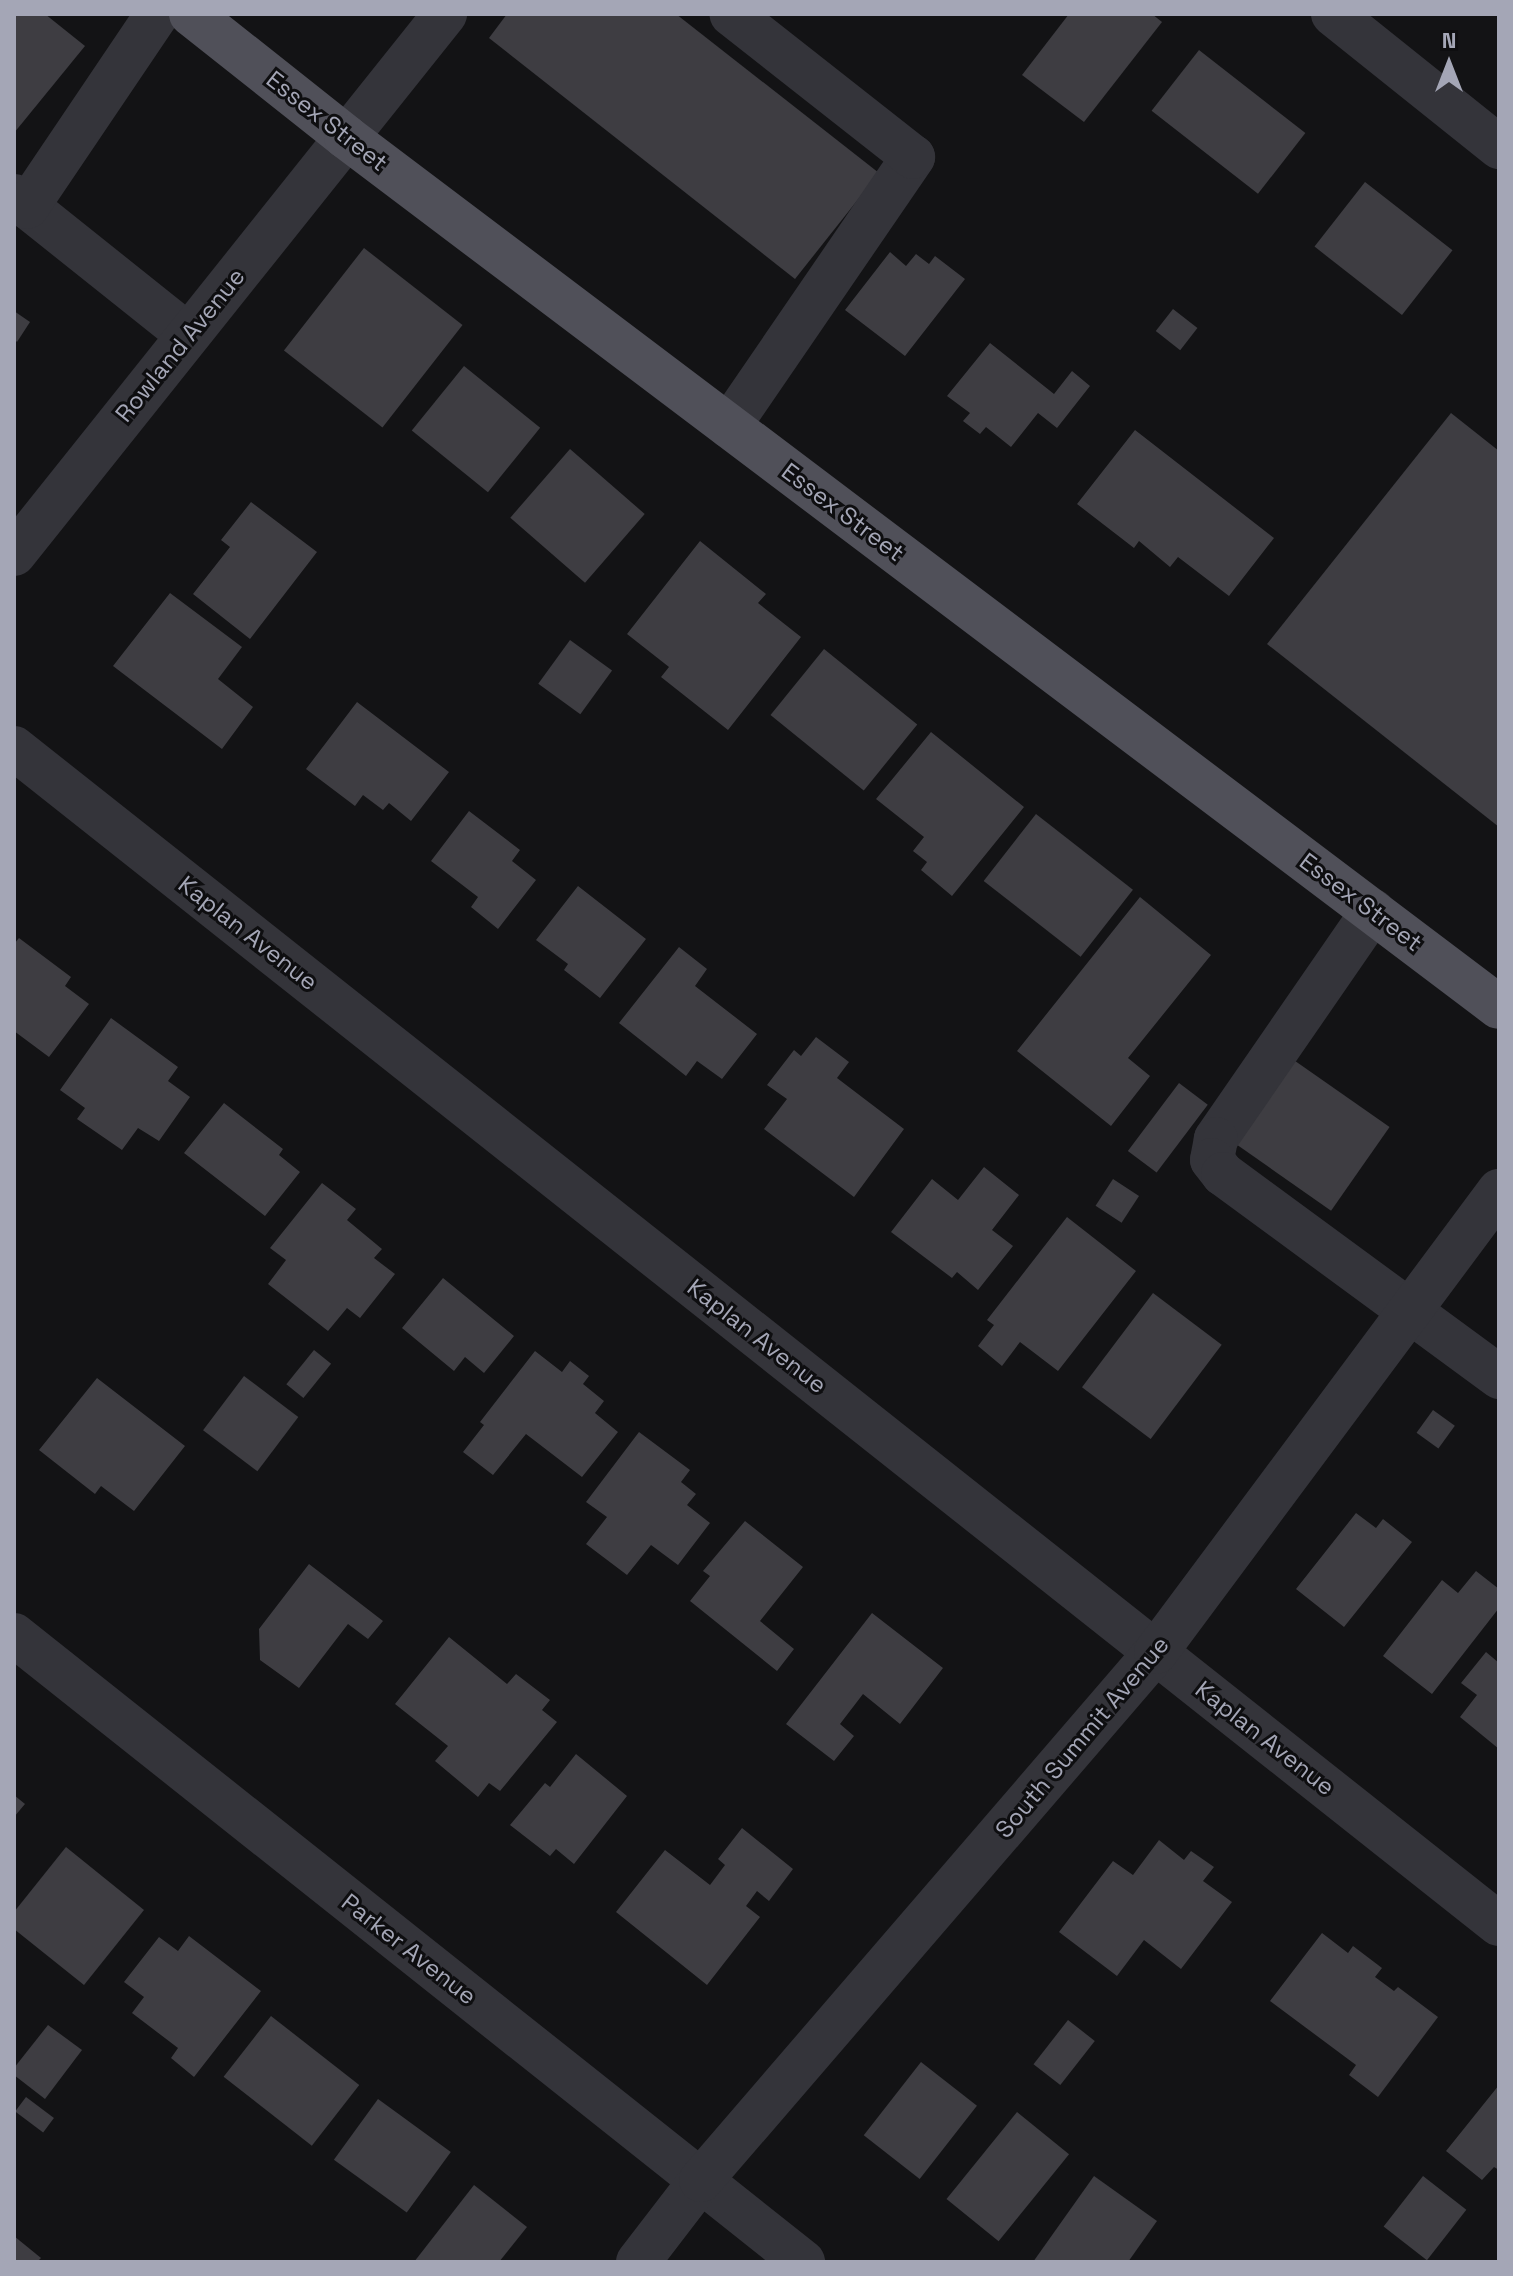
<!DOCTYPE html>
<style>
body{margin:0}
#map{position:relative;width:1513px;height:2276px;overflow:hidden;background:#131315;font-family:"Space Grotesk",sans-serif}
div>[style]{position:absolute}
.building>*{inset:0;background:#3e3d42;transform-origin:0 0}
.minor>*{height:44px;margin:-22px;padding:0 22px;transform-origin:22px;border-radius:22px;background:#34343a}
.major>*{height:44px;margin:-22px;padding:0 22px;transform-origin:22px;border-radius:22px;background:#505059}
span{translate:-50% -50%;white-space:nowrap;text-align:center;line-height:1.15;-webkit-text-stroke:6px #0e0e10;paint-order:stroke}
.street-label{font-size:24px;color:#a4a6b6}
.frame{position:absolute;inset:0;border:16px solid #a4a6b6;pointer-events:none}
.north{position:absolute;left:1409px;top:24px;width:80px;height:80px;-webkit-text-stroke:6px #0e0e10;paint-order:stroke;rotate:0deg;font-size:22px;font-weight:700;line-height:32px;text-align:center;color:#a4a6b6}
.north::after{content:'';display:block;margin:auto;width:28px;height:36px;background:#a4a6b6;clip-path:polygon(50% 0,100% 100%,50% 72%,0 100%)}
</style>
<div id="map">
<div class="building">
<i style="clip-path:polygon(14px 14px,45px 14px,85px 46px,14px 133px)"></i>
<i style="clip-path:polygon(507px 14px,676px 14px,879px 173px,795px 279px,489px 38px)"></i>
<i style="clip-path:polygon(1069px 14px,1152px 14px,1162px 22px,1084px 122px,1022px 75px)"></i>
<i style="left:1199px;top:50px;width:135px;height:77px;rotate:38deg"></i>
<i style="left:1365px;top:182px;width:111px;height:82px;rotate:38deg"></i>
<i style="left:364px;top:248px;width:125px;height:130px;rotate:38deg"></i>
<i style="clip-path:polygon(890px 252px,906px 266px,916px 254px,929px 264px,935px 256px,965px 279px,905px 356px,845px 310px)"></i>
<i style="left:1173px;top:309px;width:31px;height:28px;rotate:38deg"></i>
<i style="clip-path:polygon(14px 311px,30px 322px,17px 342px,14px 339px)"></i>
<i style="clip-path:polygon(990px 343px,1054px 394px,1072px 371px,1090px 386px,1057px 428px,1038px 413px,1011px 447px,986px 427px,980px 434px,963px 421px,970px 413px,947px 396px)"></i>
<i style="left:464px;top:366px;width:98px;height:83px;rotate:39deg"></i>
<i style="clip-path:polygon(1451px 413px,1499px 451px,1499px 827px,1267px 644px)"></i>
<i style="clip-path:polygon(1135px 430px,1274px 538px,1229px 596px,1178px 557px,1170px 567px,1139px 541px,1134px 548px,1077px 504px)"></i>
<i style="left:570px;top:449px;width:99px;height:91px;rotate:41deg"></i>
<i style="clip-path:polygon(251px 502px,317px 552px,250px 639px,193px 594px,230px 547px,221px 540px)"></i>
<i style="clip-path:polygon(700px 541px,766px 594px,758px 603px,801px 637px,728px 730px,661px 677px,669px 667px,627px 634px)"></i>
<i style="clip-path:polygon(170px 593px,242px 647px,218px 679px,253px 707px,222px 749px,113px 666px)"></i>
<i style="left:570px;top:640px;width:52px;height:54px;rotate:36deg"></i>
<i style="left:824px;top:649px;width:120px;height:85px;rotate:39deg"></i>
<i style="clip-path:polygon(357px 702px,449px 772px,411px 821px,389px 803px,383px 810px,363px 795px,355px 806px,306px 769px)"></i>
<i style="clip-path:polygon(931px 732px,1024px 807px,952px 896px,921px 870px,927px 862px,913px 851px,924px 837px,876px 799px)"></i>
<i style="clip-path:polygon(469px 811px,520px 850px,512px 861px,536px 880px,498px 929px,471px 907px,478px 897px,431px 861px)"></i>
<i style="left:1036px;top:814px;width:123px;height:85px;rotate:38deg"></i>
<i style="clip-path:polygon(578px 886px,646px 939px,600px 998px,564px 970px,568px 964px,536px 940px)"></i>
<i style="clip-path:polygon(1140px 897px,1211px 955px,1128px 1058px,1150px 1076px,1111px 1126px,1017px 1051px)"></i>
<i style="clip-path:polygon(19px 938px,71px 977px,65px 986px,89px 1004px,49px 1057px,14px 1031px,14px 944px)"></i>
<i style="clip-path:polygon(679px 947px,707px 969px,695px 986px,757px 1034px,722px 1079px,697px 1061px,686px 1076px,619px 1023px)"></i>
<i style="clip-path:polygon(111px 1018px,178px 1067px,168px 1081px,190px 1097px,159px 1141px,138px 1128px,122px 1150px,77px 1119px,85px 1108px,60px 1090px)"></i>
<i style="clip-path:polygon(816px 1037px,849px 1062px,837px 1078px,904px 1129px,854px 1197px,764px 1129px,787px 1099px,767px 1085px,794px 1050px,801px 1056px)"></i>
<i style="left:1288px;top:1056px;width:124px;height:102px;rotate:35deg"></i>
<i style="left:1179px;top:1083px;width:36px;height:85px;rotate:37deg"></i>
<i style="clip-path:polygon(224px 1103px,283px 1149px,279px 1155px,300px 1172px,265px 1216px,184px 1153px)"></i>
<i style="clip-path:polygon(984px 1167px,1019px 1195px,992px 1230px,1013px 1246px,978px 1290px,957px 1272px,952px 1278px,891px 1232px,932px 1179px,958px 1200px)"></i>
<i style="left:1113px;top:1179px;width:31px;height:32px;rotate:33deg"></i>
<i style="clip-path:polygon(322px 1183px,356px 1209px,347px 1220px,382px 1249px,374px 1258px,395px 1274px,360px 1318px,347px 1308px,328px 1331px,268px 1284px,286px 1260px,270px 1248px)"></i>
<i style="clip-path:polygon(1067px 1217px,1136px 1271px,1058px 1371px,1020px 1342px,1002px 1366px,978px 1346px,994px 1325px,987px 1320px)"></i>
<i style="clip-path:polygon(443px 1278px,514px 1336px,484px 1373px,465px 1357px,454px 1371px,402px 1328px)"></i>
<i style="left:1153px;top:1293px;width:86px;height:118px;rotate:37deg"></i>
<i style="left:314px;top:1350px;width:22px;height:44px;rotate:39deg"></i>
<i style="clip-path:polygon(535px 1351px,562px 1372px,570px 1361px,589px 1376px,583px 1384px,604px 1401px,595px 1413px,618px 1432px,582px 1477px,526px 1434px,493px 1475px,463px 1452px,484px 1425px,480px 1422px)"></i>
<i style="left:244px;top:1376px;width:68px;height:68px;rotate:37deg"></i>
<i style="clip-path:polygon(97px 1378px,185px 1446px,134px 1511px,101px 1486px,95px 1494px,39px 1450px)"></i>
<i style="left:1433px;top:1410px;width:27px;height:28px;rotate:36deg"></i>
<i style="clip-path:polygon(639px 1432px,690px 1470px,681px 1482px,696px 1494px,687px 1505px,710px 1523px,678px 1565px,651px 1545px,627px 1575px,586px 1544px,607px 1517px,586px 1502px)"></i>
<i style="clip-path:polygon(1356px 1513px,1376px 1528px,1383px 1519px,1412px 1542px,1344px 1627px,1296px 1589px)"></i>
<i style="clip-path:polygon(745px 1521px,803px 1567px,760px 1621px,794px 1649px,777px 1671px,690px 1601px,710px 1576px,703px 1571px)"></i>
<i style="clip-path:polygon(309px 1564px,383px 1621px,368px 1639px,348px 1624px,299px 1688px,260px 1660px,259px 1629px)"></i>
<i style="clip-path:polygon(1476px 1571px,1499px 1589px,1499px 1608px,1432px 1694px,1383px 1656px,1442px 1580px,1458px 1593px)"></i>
<i style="clip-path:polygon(872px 1613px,943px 1668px,900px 1724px,863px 1694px,840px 1724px,854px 1736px,834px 1761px,786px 1724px)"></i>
<i style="clip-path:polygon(449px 1637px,507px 1684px,516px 1674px,550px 1700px,542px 1710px,557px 1722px,500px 1791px,489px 1783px,478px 1797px,435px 1761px,448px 1746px,395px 1704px)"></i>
<i style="clip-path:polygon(1486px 1652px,1499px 1663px,1499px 1749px,1460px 1717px,1477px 1695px,1461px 1683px)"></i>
<i style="clip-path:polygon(576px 1754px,627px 1796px,574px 1864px,556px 1849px,550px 1856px,510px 1825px,545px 1783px,550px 1787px)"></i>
<i style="clip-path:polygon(14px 1795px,25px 1804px,14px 1817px)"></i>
<i style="clip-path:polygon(742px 1828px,793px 1869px,769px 1901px,757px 1891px,746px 1906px,760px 1917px,707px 1985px,616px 1912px,665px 1850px,710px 1885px,725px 1865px,718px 1859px)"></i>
<i style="clip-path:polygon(1159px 1840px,1184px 1860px,1191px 1851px,1214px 1867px,1203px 1881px,1232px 1902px,1181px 1969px,1144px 1940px,1117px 1976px,1059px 1932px,1113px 1861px,1133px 1875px)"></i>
<i style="clip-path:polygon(66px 1847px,144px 1910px,84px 1985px,14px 1929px,14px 1912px)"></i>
<i style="clip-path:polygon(1322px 1933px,1348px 1953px,1353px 1946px,1382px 1968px,1375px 1977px,1394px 1991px,1398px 1987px,1438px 2017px,1378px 2097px,1349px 2075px,1356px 2065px,1270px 2001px)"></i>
<i style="clip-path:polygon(189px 1936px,261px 1991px,194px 2077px,171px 2058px,178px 2048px,132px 2013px,144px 1997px,124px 1982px,159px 1937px,178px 1951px)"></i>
<i style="left:271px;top:2016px;width:112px;height:77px;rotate:38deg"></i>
<i style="left:1068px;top:2020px;width:34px;height:56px;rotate:38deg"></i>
<i style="clip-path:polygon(48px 2025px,82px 2050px,45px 2099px,14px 2075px,14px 2068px)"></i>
<i style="left:921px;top:2062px;width:71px;height:93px;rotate:38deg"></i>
<i style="clip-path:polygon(1499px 2085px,1499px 2170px,1494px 2167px,1482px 2180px,1446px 2151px)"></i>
<i style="left:26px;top:2097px;width:35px;height:18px;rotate:37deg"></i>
<i style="left:378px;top:2099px;width:90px;height:75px;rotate:36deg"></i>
<i style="left:1017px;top:2112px;width:67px;height:112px;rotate:39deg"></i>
<i style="clip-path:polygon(1094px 2176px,1157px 2221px,1128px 2262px,1033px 2262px)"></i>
<i style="left:1423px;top:2176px;width:55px;height:64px;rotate:38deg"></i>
<i style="clip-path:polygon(474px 2185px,527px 2227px,499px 2262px,414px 2262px)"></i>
<i style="clip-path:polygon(14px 2236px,41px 2258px,37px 2262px,14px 2262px)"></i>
</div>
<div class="minor">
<i style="left:1333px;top:14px;width:213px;rotate:38.7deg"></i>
<i style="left:14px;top:196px;width:223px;rotate:38.6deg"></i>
<i style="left:27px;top:207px;width:233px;rotate:-56deg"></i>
<i style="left:729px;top:426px;width:326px;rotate:-55.6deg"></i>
<i style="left:913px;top:157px;width:231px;rotate:-141.8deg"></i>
<i style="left:14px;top:554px;width:691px;rotate:-51.4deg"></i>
<i style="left:14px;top:748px;width:1894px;rotate:38.38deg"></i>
<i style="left:1373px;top:911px;width:277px;rotate:124.6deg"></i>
<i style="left:1216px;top:1139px;width:21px;rotate:101deg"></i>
<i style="left:1212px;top:1160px;width:18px;rotate:52deg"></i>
<i style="left:1223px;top:1174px;width:343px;rotate:36.3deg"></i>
<i style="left:14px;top:1635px;width:1008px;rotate:38.47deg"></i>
<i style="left:638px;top:2262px;width:103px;rotate:-52.5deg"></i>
<i style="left:701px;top:2180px;width:697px;rotate:-49.25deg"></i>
<i style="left:1156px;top:1652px;width:575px;rotate:-53.35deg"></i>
</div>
<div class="major">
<i style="left:191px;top:14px;width:198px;rotate:38.4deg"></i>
<i style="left:346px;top:137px;width:1444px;rotate:37.04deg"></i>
</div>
<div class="street-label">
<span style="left:327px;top:121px;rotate:38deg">Essex Street</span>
<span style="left:180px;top:345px;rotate:-51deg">Rowland Avenue</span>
<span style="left:843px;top:512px;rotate:37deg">Essex Street</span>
<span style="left:1361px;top:902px;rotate:37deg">Essex Street</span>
<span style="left:248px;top:933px;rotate:38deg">Kaplan Avenue</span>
<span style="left:757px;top:1336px;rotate:38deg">Kaplan Avenue</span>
<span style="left:1082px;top:1737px;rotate:-50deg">South Summit Avenue</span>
<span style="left:1265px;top:1738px;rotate:38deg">Kaplan Avenue</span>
<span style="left:409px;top:1949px;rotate:38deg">Parker Avenue</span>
</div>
<div class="frame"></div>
<div class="north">N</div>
</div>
